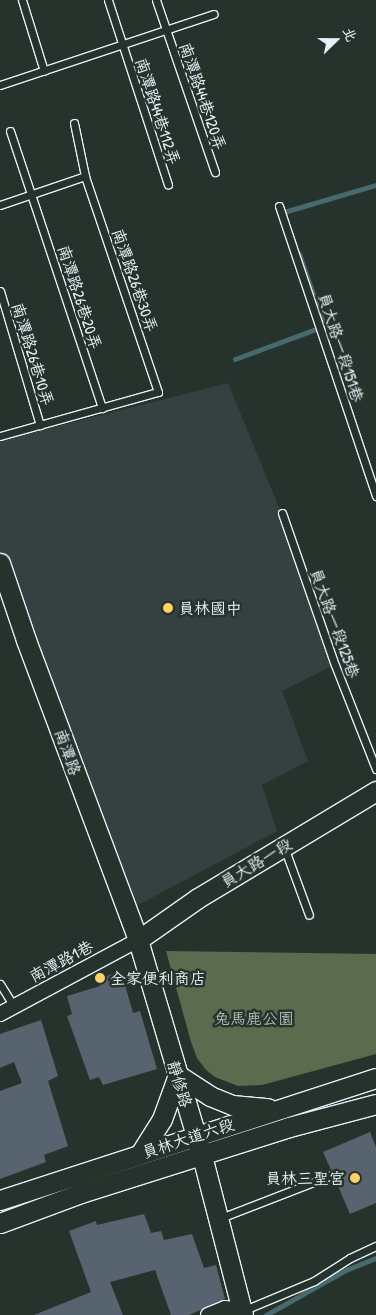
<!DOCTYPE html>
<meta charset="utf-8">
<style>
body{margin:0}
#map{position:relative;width:376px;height:1315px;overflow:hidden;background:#26332d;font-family:"Patrick Hand","LXGW WenKai TC",sans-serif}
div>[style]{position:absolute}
.built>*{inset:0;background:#354141}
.green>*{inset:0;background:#5b6b4e}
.stream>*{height:4.5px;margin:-2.25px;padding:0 2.25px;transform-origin:2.25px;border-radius:2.25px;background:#48696e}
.building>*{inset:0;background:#586370}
.roads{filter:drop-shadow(1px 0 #e8f1f8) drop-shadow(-1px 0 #e8f1f8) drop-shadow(0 1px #e8f1f8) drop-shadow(0 -1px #e8f1f8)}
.lane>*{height:7px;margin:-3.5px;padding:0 3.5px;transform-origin:3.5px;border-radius:3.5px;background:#26332d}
.street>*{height:14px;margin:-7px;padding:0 7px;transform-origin:7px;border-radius:7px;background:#26332d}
.secondary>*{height:19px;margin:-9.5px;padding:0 9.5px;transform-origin:9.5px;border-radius:9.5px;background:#26332d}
.dots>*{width:14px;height:14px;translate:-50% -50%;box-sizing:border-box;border:2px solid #26332d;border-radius:50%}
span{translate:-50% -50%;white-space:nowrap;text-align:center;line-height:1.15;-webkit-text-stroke:5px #26332d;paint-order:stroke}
.street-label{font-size:16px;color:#e8f1f8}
.poi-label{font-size:16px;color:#e8f1f8}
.left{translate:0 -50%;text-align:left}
.right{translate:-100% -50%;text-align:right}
.park-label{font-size:16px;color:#b0bbb4}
.north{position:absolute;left:311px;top:15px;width:50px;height:50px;-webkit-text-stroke:4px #26332d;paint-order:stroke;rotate:68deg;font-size:14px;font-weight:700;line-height:20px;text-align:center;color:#e8f1f8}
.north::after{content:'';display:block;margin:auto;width:18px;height:22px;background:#e8f1f8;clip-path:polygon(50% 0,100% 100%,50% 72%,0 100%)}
</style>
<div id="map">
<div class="built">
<i style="clip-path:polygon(228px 383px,295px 547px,334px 665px,282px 691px,308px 761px,262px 785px,277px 831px,125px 912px,0 550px,0 441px)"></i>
</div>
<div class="green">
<i style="clip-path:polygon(166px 951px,376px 954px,376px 1054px,262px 1085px,238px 1086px,215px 1077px,206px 1070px,197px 1058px,191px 1042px)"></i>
</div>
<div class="stream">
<i style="left:285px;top:216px;width:4px;rotate:-104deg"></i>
<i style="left:284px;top:212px;width:96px;rotate:-16.4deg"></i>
<i style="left:235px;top:359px;width:95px;rotate:-20.3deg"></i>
<i style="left:324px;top:326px;width:76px;rotate:-109.1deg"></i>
<i style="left:266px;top:1315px;width:92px;rotate:-29.4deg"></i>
<i style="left:346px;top:1270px;width:32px;rotate:-22deg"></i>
</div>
<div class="building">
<i style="clip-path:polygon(121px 971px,133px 1013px,140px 1011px,157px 1069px,103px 1085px,99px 1077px,90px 1080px,67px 1016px,72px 1014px,67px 996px,100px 986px,98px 979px)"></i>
<i style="clip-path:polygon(41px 1020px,58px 1076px,48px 1081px,68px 1146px,44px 1155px,46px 1162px,0 1179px,0 1091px,22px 1083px,14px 1062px,0 1068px,0 1034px)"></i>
<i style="clip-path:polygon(370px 1132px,376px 1147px,376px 1203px,350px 1214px,335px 1179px,338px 1177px,339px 1172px,335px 1169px,331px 1170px,323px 1152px)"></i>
<i style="clip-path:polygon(144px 1214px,151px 1233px,161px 1231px,164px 1240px,192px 1234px,204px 1268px,216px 1265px,225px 1299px,189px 1315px,171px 1315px,155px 1270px,110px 1282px,123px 1315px,34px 1315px,91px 1292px,69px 1231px,96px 1221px,97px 1225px)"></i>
</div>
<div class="roads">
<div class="lane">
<i style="left:22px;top:0;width:74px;rotate:72.8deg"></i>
<i style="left:108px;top:0;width:194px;rotate:72deg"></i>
<i style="left:156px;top:0;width:182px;rotate:71.1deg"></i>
<i style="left:0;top:85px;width:225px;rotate:-18.4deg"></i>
<i style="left:10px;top:131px;width:292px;rotate:71.6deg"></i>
<i style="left:0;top:205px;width:90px;rotate:-18.8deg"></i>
<i style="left:279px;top:206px;width:306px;rotate:71.5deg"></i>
<i style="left:0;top:291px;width:140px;rotate:73.4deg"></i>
<i style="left:0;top:436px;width:164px;rotate:-15.6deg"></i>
<i style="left:158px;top:392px;width:228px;rotate:-108.7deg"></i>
<i style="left:85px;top:176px;width:54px;rotate:-101.7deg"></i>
<i style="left:282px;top:513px;width:161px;rotate:70.8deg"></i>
<i style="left:335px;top:665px;width:112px;rotate:68.5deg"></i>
<i style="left:284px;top:847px;width:72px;rotate:69.8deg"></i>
<i style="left:0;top:984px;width:26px;rotate:58deg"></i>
<i style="left:218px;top:1219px;width:124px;rotate:-21.2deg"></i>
<i style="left:242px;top:1311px;width:78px;rotate:-22.6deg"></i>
<i style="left:314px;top:1281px;width:43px;rotate:-32.6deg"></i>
<i style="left:350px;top:1258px;width:29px;rotate:-25deg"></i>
</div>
<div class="street">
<i style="left:0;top:1014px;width:157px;rotate:-28.2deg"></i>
<i style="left:208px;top:1315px;width:18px;rotate:-22deg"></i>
<i style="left:225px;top:1308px;width:17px;rotate:10deg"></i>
</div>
<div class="secondary">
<i style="left:0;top:563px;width:81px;rotate:71.3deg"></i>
<i style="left:26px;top:640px;width:320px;rotate:69.5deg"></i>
<i style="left:138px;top:940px;width:225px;rotate:73.5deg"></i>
<i style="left:202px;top:1156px;width:164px;rotate:75.5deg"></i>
<i style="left:138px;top:940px;width:73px;rotate:-35deg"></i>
<i style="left:198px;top:898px;width:208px;rotate:-31deg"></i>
<i style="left:140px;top:1154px;width:41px;rotate:-57.8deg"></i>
<i style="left:162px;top:1119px;width:47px;rotate:-70deg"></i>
<i style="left:178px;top:1075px;width:38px;rotate:33deg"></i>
<i style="left:210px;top:1096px;width:24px;rotate:22deg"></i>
<i style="left:232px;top:1105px;width:36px;rotate:5deg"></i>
<i style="left:0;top:1200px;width:395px;rotate:-18deg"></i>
<i style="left:0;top:1223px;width:86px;rotate:-20.3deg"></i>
<i style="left:81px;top:1193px;width:218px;rotate:-17.6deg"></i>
<i style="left:289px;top:1127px;width:90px;rotate:-14.8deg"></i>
</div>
</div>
<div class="dots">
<i style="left:168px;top:608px;background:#ffd166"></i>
<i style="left:100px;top:978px;background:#ffd166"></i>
<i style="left:355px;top:1178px;background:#ffd166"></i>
</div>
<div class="street-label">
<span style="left:203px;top:96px;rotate:71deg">南潭路44巷120弄</span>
<span style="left:158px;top:111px;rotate:72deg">南潭路44巷112弄</span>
<span style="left:135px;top:280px;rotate:71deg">南潭路26巷30弄</span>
<span style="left:80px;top:297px;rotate:72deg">南潭路26巷20弄</span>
<span style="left:341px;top:347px;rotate:72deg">員大路一段151巷</span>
<span style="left:33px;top:354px;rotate:73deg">南潭路26巷10弄</span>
<span style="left:335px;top:623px;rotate:70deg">員大路一段125巷</span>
<span style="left:68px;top:752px;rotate:70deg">南潭路</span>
<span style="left:256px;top:863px;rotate:-31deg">員大路一段</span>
<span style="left:61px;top:961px;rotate:-28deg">南潭路1巷</span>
<span style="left:180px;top:1084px;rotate:73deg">靜修路</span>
<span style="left:188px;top:1138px;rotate:-18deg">員林大道六段</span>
</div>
<div class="poi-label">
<span class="left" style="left:178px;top:608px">員林國中</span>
<span class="left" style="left:110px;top:978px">全家便利商店</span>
<span class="right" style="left:345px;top:1178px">員林三聖宮</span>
</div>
<div class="park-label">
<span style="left:254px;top:1018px">兔馬鹿公園</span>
</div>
<div class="north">北</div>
</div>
